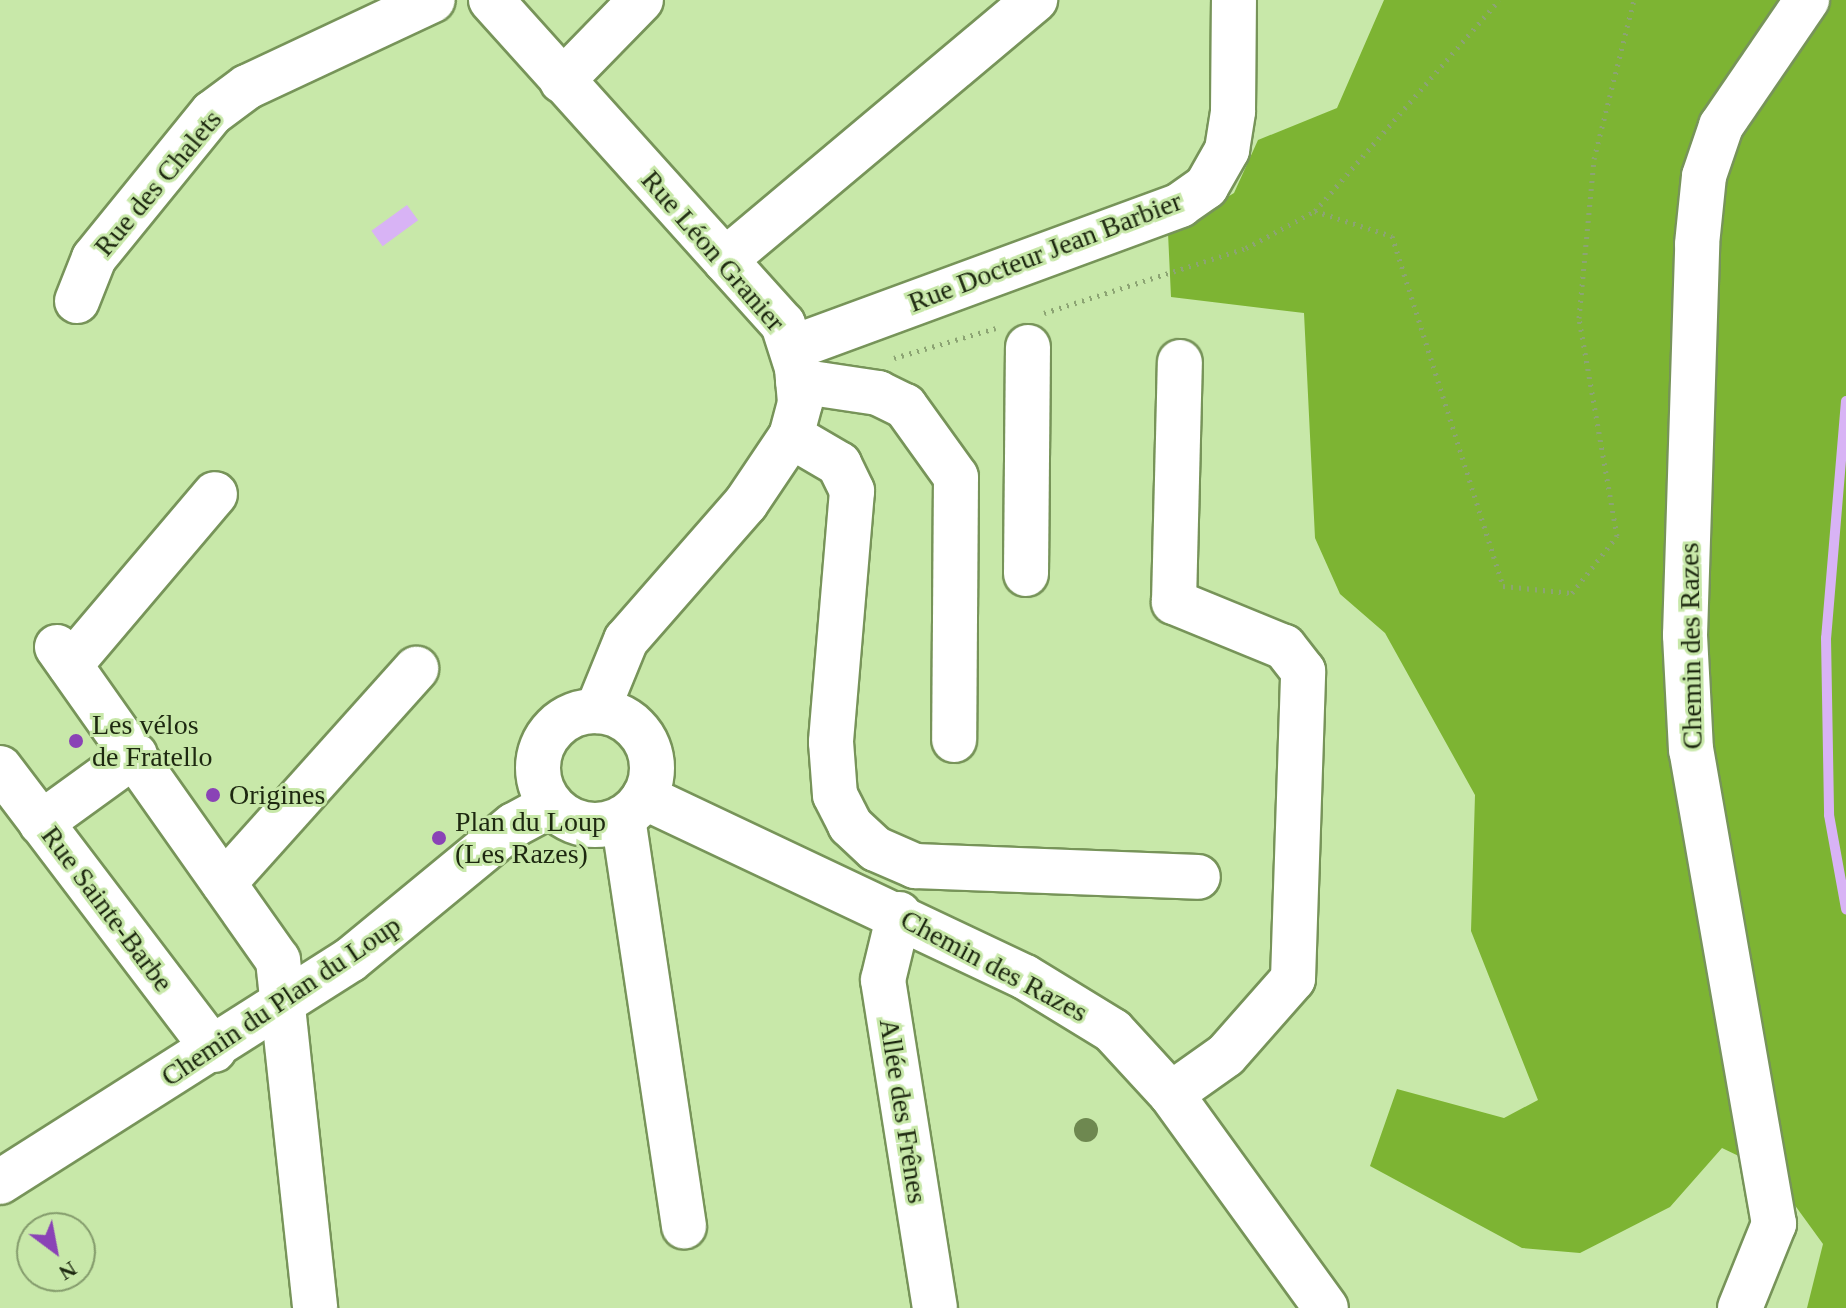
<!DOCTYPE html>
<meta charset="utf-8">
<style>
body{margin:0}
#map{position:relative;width:1846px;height:1308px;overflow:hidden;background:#c8e8a9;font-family:"Times New Roman",serif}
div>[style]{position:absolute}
.forest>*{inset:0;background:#7db433}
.water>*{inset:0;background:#d8b3f5;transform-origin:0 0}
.stream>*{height:10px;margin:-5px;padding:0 5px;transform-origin:5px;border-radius:5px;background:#d8b3f5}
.path>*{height:5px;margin-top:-2.5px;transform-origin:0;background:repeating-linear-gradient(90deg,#8ca473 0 2px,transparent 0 8px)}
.roads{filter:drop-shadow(2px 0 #779459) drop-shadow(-2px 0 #779459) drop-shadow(0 2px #779459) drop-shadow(0 -2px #779459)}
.minor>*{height:44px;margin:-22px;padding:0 22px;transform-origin:22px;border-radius:22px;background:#fff}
.minor>.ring{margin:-22px;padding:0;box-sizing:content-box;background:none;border:44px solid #fff;border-radius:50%}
.trees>*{width:24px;height:24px;margin:-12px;border-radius:50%;background:#6e8850}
.dots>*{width:22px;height:22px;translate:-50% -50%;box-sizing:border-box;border:4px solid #c8e8a9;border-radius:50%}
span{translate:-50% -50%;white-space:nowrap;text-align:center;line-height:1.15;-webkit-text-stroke:6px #c8e8a9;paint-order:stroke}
.street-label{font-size:28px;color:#1d2810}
.poi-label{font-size:28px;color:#1d2810}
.left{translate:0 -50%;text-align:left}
.north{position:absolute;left:16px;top:1212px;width:80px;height:80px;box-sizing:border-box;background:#c8e8a9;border:2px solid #849b6c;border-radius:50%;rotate:148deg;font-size:22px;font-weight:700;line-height:32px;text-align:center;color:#1d2810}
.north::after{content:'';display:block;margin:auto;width:28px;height:36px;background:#8a43b6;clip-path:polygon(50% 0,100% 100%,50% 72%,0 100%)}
</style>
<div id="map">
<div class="forest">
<i style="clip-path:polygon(1384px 0,1846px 0,1846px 1308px,1807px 1308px,1823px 1244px,1770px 1171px,1722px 1148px,1670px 1207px,1580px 1253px,1522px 1248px,1370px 1166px,1397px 1089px,1504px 1118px,1538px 1100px,1471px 931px,1475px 795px,1385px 633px,1340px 594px,1315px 538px,1304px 313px,1171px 297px,1168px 233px,1234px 193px,1258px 140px,1337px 108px)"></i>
</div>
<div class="water">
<i style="left:407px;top:205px;width:19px;height:44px;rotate:54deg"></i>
</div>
<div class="stream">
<i style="left:1846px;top:401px;width:238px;rotate:94.8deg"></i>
<i style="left:1826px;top:638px;width:177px;rotate:89deg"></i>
<i style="left:1829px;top:815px;width:96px;rotate:79.7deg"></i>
</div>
<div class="path">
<i style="left:1315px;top:211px;width:81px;rotate:18deg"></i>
<i style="left:1392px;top:236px;width:367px;rotate:72.4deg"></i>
<i style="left:1503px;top:586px;width:69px;rotate:5.8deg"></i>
<i style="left:1572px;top:593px;width:73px;rotate:-51.7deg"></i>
<i style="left:1617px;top:536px;width:221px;rotate:-99.9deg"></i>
<i style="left:1579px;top:318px;width:160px;rotate:-84.6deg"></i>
<i style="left:1594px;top:159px;width:164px;rotate:-75.9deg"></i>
<i style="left:1044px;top:313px;width:212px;rotate:-17.8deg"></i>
<i style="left:1246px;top:248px;width:78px;rotate:-28.2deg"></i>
<i style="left:1315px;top:211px;width:280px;rotate:-48.9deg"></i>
<i style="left:894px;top:358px;width:106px;rotate:-16.4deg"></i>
</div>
<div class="roads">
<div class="minor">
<i style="left:491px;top:0;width:436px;rotate:48deg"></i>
<i style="left:783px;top:324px;width:46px;rotate:72.3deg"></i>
<i style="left:797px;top:368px;width:35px;rotate:85deg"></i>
<i style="left:800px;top:403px;width:34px;rotate:105deg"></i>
<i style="left:791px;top:436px;width:81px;rotate:123.9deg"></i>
<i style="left:746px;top:503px;width:182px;rotate:131.2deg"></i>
<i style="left:626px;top:640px;width:77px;rotate:112.2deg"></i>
<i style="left:562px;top:81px;width:113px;rotate:-45.7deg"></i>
<i style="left:725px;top:260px;width:405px;rotate:-40deg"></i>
<i style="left:77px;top:301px;width:46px;rotate:-68.4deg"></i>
<i style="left:94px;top:258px;width:187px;rotate:-50.9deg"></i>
<i style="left:212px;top:113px;width:44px;rotate:-36.6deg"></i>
<i style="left:247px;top:87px;width:205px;rotate:-25.1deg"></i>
<i style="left:792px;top:348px;width:414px;rotate:-20.2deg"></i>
<i style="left:1180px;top:205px;width:32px;rotate:-35deg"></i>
<i style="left:1206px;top:187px;width:43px;rotate:-60.4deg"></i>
<i style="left:1227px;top:150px;width:39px;rotate:-81deg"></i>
<i style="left:1233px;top:111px;width:111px;rotate:-89.5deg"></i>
<i style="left:798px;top:381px;width:81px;rotate:8.5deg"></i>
<i style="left:878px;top:393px;width:30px;rotate:26deg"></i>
<i style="left:905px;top:406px;width:87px;rotate:54.3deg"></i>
<i style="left:956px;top:477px;width:263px;rotate:90.4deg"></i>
<i style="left:791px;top:436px;width:56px;rotate:30.3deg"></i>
<i style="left:839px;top:464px;width:30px;rotate:64deg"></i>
<i style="left:852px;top:491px;width:252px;rotate:94.8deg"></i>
<i style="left:831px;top:742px;width:53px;rotate:85.7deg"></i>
<i style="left:835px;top:795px;width:34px;rotate:63deg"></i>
<i style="left:850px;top:825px;width:35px;rotate:43deg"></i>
<i style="left:876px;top:849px;width:43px;rotate:23.6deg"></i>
<i style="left:915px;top:866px;width:283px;rotate:2.2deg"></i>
<i style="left:1026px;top:574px;width:227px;rotate:-89.5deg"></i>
<i style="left:57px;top:647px;width:383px;rotate:54.8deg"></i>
<i style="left:278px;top:960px;width:350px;rotate:83.9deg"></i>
<i style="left:70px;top:665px;width:224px;rotate:-49.7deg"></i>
<i class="ring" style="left:538px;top:711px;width:70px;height:70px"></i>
<i style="left:0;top:768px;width:354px;rotate:52.8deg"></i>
<i style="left:644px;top:797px;width:421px;rotate:25.3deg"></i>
<i style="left:1025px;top:977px;width:103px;rotate:31.5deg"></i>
<i style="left:1113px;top:1031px;width:86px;rotate:47.4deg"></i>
<i style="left:1171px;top:1094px;width:264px;rotate:54.1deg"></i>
<i style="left:623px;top:818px;width:413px;rotate:81.5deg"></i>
<i style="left:41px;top:823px;width:116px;rotate:-35.9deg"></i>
<i style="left:224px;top:883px;width:288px;rotate:-48.1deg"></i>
<i style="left:899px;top:914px;width:68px;rotate:103.6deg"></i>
<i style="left:883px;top:980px;width:332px;rotate:81deg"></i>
<i style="left:1171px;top:1094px;width:67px;rotate:-35.3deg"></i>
<i style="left:1226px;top:1055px;width:101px;rotate:-48.6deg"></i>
<i style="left:1293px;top:979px;width:308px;rotate:-88.1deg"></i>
<i style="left:1303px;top:671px;width:31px;rotate:-128deg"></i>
<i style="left:1284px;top:647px;width:119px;rotate:-157.8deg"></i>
<i style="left:1174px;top:602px;width:240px;rotate:-88.6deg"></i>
<i style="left:0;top:1182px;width:414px;rotate:-32.4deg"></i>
<i style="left:350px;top:960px;width:212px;rotate:-39.5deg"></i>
<i style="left:514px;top:825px;width:42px;rotate:-28.4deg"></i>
<i style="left:1740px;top:1308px;width:91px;rotate:-68deg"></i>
<i style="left:1774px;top:1224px;width:481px;rotate:-99.9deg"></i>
<i style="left:1691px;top:750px;width:115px;rotate:-93deg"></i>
<i style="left:1685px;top:635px;width:391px;rotate:-88.2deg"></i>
<i style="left:1697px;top:244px;width:68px;rotate:-84.1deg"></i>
<i style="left:1704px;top:176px;width:53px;rotate:-71.2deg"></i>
<i style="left:1721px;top:126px;width:153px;rotate:-55.7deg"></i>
</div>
</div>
<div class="trees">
<i style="left:1086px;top:1130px"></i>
</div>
<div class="dots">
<i style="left:76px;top:741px;background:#8a43b6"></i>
<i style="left:213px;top:795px;background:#8a43b6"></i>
<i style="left:439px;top:838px;background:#8a43b6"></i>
</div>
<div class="street-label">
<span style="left:158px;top:183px;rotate:-50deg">Rue des Chalets</span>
<span style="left:713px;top:251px;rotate:49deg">Rue Léon Granier</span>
<span style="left:1045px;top:252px;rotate:-21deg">Rue Docteur Jean Barbier</span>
<span style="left:1691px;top:646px;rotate:-91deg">Chemin des Razes</span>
<span style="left:107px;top:909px;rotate:53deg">Rue Sainte-Barbe</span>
<span style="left:994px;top:966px;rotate:28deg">Chemin des Razes</span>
<span style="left:281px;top:1001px;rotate:-34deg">Chemin du Plan du Loup</span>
<span style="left:903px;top:1111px;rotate:81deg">Allée des Frênes</span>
</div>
<div class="poi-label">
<span class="left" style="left:92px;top:741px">Les vélos<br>de Fratello</span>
<span class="left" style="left:229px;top:795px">Origines</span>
<span class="left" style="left:455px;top:838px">Plan du Loup<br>(Les Razes)</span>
</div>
<div class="north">N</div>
</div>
